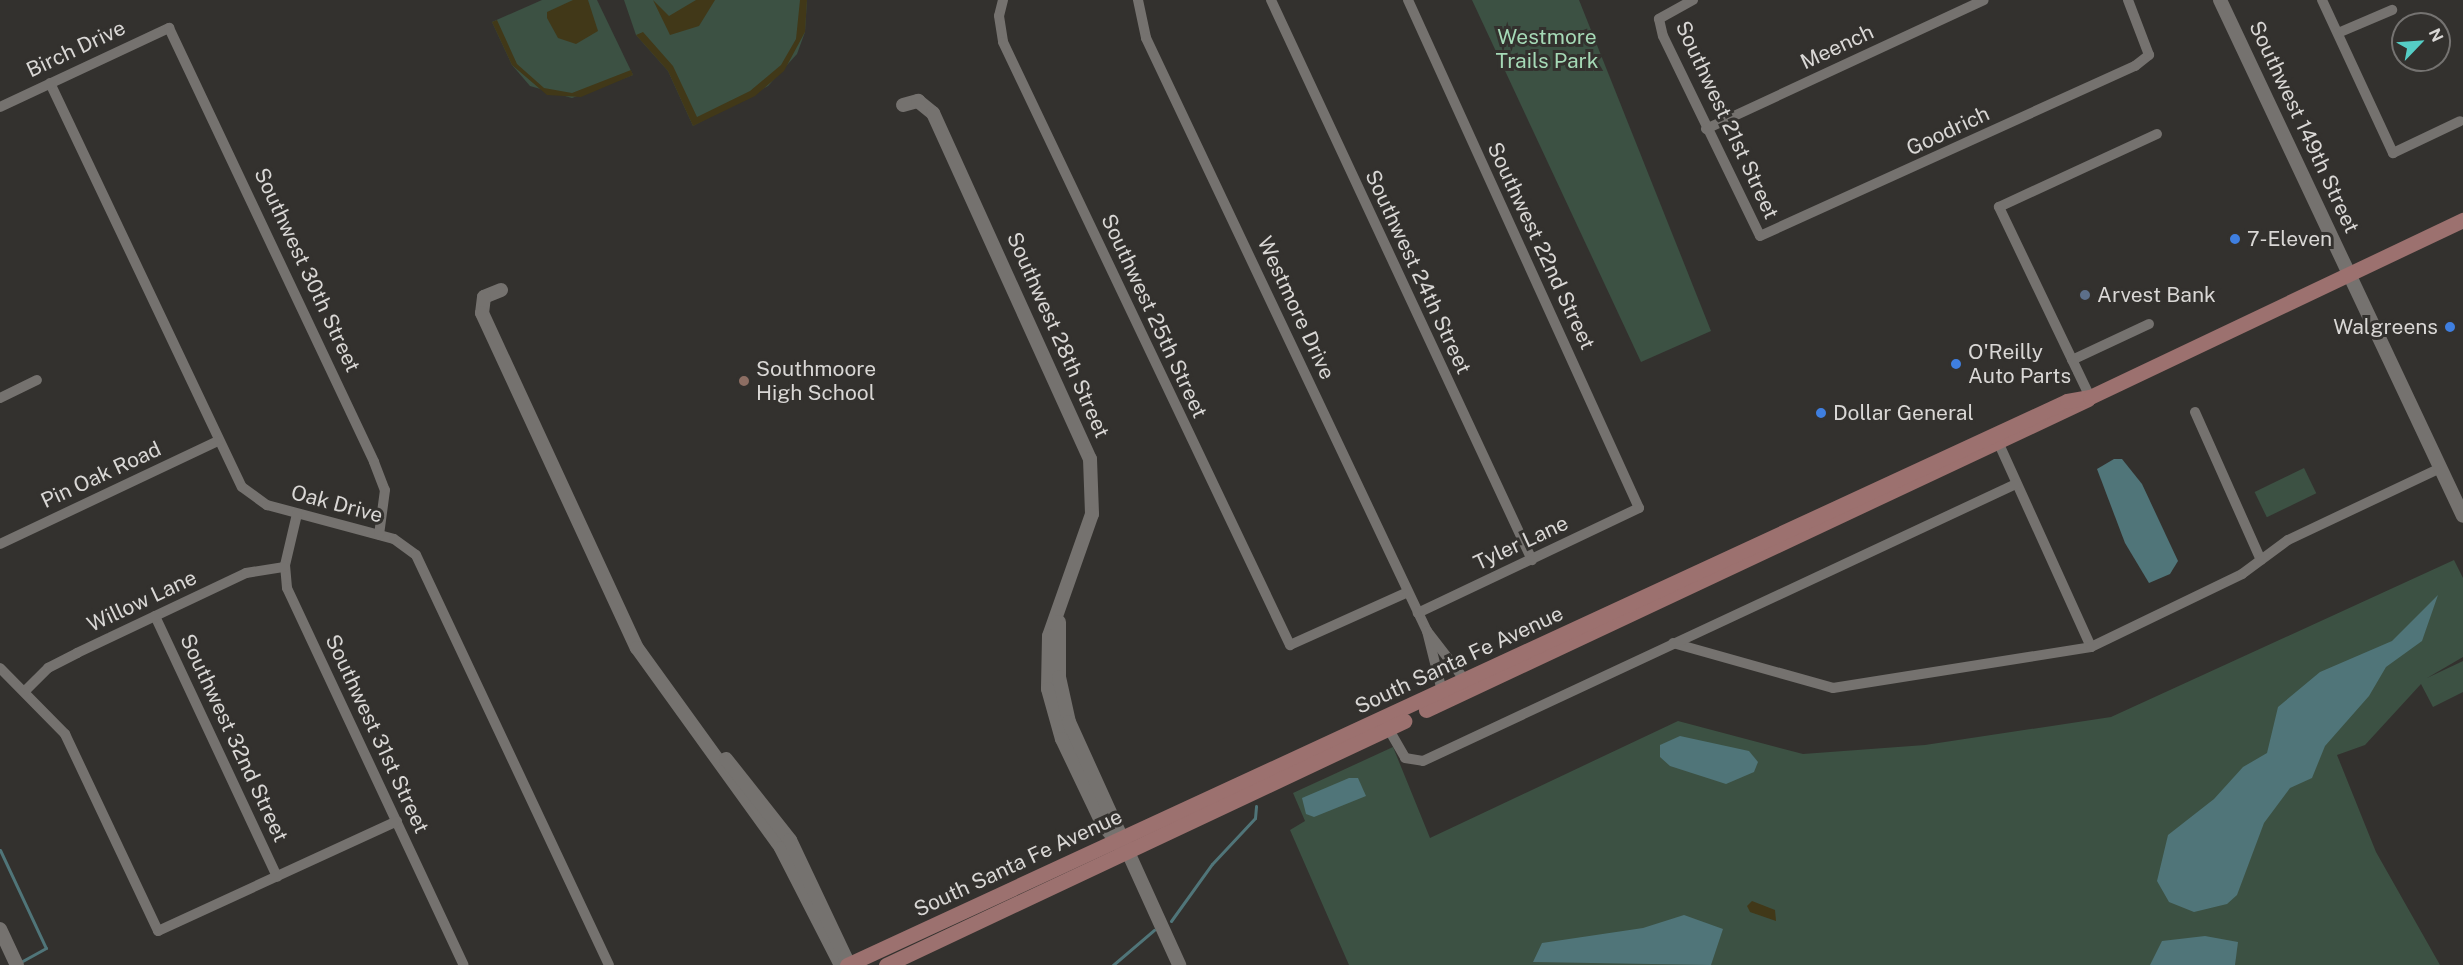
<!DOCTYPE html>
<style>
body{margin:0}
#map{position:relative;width:2463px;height:965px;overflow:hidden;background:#33312e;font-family:"Public Sans",sans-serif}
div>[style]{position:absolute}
.green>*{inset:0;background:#3c5143;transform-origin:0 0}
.sand>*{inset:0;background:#413818}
.water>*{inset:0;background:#507579}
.stream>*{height:3px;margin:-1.5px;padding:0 1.5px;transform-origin:1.5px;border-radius:1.5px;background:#507579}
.minor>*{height:10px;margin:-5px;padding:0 5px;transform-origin:5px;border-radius:5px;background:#75726f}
.tertiary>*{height:14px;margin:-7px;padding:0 7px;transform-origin:7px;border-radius:7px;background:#75726f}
.secondary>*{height:15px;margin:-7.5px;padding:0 7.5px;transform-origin:7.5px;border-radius:7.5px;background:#9c716f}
.dots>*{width:16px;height:16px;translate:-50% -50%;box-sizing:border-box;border:3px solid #33312e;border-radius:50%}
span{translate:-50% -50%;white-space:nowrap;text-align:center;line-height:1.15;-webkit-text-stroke:6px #33312e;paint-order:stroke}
.park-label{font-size:21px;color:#a5d9b6}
.street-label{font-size:21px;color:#d9d7d5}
.poi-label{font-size:21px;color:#d9d7d5}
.left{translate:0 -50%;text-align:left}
.right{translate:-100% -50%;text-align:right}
.north{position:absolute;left:2391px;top:12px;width:60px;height:60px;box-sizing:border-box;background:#33312e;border:2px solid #757371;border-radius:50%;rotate:65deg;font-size:16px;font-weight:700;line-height:24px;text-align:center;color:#d9d7d5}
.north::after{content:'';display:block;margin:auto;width:21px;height:27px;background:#55cec6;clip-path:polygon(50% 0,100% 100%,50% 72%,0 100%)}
</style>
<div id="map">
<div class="green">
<i style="clip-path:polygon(542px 0,597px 0,633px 75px,572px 98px,530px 86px,512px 65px,492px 22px)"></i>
<i style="clip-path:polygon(624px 0,807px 0,805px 32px,797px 54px,768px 86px,693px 126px,668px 71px,636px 35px)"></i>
<i style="clip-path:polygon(1472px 0,1579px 0,1711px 331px,1641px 362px)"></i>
<i style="left:2304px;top:468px;width:28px;height:55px;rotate:64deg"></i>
<i style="clip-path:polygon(2454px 560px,2463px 578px,2463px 657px,2427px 678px,2463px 661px,2463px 692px,2433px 707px,2421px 684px,2365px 745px,2337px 755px,2376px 852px,2440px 965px,1349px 965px,1290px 830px,1305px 821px,1293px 793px,1393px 747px,1430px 838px,1678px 721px,1803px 754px,1925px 745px,2111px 717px)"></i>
</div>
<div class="sand">
<i style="clip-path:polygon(573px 0,588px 0,598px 31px,576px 44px,558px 38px,547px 18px,547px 12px)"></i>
<i style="clip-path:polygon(653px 0,669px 16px,696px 0,715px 0,699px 26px,670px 35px)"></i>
<i style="clip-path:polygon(800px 0,807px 0,805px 32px,784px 71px,755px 96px,693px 126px,668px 71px,636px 35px,643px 32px,673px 66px,697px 117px,750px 91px,781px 65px,796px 39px)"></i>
<i style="clip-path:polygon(497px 20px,517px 64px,544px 88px,572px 93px,631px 70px,633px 75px,581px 97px,547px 95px,512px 65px,492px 22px)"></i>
<i style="clip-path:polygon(1752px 901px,1775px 910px,1776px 921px,1750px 912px,1747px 906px)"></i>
</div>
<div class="water">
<i style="clip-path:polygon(2114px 459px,2122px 459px,2142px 484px,2178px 561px,2170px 574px,2149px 583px,2125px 543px,2097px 469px)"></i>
<i style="clip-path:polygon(2438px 595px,2422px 641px,2386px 667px,2369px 696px,2325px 746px,2312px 778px,2290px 788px,2264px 823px,2237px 895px,2227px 904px,2194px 912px,2169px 902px,2157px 881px,2168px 835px,2214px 799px,2243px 767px,2267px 753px,2278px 707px,2320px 672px,2392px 641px)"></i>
<i style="clip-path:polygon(1680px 736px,1749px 751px,1758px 762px,1754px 772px,1726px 784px,1670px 766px,1660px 757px,1660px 745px)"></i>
<i style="clip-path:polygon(1349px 778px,1358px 778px,1366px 796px,1314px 817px,1306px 814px,1302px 798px)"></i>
<i style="clip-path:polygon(1684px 915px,1723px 929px,1711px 965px,1533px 962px,1542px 943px,1643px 928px)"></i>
<i style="clip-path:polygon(2205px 936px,2238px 942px,2235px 965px,2150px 965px,2162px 941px)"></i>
</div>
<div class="stream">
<i style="left:0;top:850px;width:108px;rotate:64.9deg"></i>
<i style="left:46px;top:948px;width:31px;rotate:151deg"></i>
<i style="left:1171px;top:921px;width:70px;rotate:-54.3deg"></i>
<i style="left:1212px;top:864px;width:63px;rotate:-46.9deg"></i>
<i style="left:1255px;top:818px;width:12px;rotate:-85deg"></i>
<i style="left:1113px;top:965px;width:54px;rotate:-40.5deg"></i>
</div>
<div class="minor">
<i style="left:1003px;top:0;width:16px;rotate:104deg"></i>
<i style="left:999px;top:16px;width:26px;rotate:81deg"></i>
<i style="left:1003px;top:42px;width:668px;rotate:64.55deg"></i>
<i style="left:1290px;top:645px;width:129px;rotate:-24.2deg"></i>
<i style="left:1138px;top:0;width:39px;rotate:78deg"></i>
<i style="left:1146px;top:38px;width:656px;rotate:64.65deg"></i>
<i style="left:1427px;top:631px;width:66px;rotate:76deg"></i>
<i style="left:1271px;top:0;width:618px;rotate:65.01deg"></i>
<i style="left:1408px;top:0;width:558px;rotate:65.55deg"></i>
<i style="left:1639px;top:508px;width:245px;rotate:154.6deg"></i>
<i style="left:1693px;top:0;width:39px;rotate:151deg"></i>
<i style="left:1659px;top:19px;width:17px;rotate:77deg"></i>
<i style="left:1663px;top:36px;width:222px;rotate:64.1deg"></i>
<i style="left:1760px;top:236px;width:412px;rotate:-24.4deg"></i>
<i style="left:2135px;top:66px;width:18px;rotate:-38deg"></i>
<i style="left:2149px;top:55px;width:59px;rotate:-110.9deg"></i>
<i style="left:2322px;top:0;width:169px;rotate:65.1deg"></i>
<i style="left:2393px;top:153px;width:74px;rotate:-25.5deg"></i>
<i style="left:2338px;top:33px;width:59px;rotate:-23.1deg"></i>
<i style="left:50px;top:83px;width:447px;rotate:64.6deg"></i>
<i style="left:242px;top:487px;width:31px;rotate:36deg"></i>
<i style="left:267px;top:505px;width:131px;rotate:15deg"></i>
<i style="left:394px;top:539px;width:27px;rotate:36deg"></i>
<i style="left:416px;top:555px;width:453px;rotate:64.8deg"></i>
<i style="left:0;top:107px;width:187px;rotate:-25.1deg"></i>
<i style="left:169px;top:28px;width:480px;rotate:64.7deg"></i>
<i style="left:374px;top:462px;width:30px;rotate:69deg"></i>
<i style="left:385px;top:490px;width:45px;rotate:97.6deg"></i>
<i style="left:1706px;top:129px;width:306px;rotate:-24.9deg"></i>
<i style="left:2072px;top:360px;width:85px;rotate:-25.1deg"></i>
<i style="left:2090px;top:397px;width:211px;rotate:-115.6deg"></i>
<i style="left:1999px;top:207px;width:174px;rotate:-24.8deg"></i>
<i style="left:0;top:398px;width:41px;rotate:-25.9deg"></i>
<i style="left:2195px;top:412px;width:162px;rotate:66deg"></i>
<i style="left:1999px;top:444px;width:223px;rotate:65.6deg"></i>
<i style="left:297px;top:514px;width:52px;rotate:103.2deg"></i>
<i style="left:285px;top:565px;width:23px;rotate:85deg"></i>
<i style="left:287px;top:588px;width:416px;rotate:64.9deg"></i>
<i style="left:0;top:544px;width:241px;rotate:-25.3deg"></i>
<i style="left:155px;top:616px;width:288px;rotate:64.9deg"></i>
<i style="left:1427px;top:631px;width:67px;rotate:52.3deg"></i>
<i style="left:1673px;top:643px;width:166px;rotate:15.7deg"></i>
<i style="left:1833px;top:688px;width:261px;rotate:-9deg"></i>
<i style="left:2091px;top:647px;width:168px;rotate:-25.8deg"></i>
<i style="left:2242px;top:574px;width:57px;rotate:-36.5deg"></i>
<i style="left:2288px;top:540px;width:168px;rotate:-25.3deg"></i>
<i style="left:0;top:668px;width:93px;rotate:45.4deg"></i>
<i style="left:65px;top:734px;width:218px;rotate:64.7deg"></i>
<i style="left:158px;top:931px;width:263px;rotate:-24.7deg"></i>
<i style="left:25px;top:691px;width:33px;rotate:-45deg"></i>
<i style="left:48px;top:668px;width:33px;rotate:-27deg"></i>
<i style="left:77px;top:653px;width:187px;rotate:-25.3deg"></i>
<i style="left:246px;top:573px;width:39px;rotate:-9deg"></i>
<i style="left:1388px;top:728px;width:34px;rotate:60deg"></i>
<i style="left:1405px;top:758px;width:18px;rotate:9deg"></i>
<i style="left:1423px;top:761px;width:655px;rotate:-25.04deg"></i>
</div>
<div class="tertiary">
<i style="left:2220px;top:0;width:570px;rotate:64.78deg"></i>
<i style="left:903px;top:105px;width:16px;rotate:-15deg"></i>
<i style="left:918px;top:101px;width:19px;rotate:39deg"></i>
<i style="left:933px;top:113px;width:380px;rotate:65.6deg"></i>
<i style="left:1090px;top:459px;width:55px;rotate:87.9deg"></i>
<i style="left:1092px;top:514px;width:129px;rotate:109.4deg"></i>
<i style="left:1049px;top:636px;width:53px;rotate:91.1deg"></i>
<i style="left:1048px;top:689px;width:52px;rotate:74.4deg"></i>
<i style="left:1062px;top:739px;width:95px;rotate:64.5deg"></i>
<i style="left:1103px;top:825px;width:32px;rotate:49deg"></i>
<i style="left:501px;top:290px;width:18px;rotate:158deg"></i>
<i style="left:484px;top:297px;width:16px;rotate:97deg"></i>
<i style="left:482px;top:313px;width:369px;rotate:65.2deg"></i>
<i style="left:637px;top:648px;width:246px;rotate:54.2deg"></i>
<i style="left:781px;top:848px;width:131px;rotate:62.9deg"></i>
<i style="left:1059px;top:622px;width:55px;rotate:90deg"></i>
<i style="left:1059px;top:677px;width:46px;rotate:77.5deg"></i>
<i style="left:1069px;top:722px;width:267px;rotate:65.6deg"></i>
<i style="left:726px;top:759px;width:103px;rotate:51.7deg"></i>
<i style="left:790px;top:840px;width:138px;rotate:64.7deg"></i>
<i style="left:0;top:929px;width:40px;rotate:65deg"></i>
</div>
<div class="secondary">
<i style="left:1426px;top:710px;width:731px;rotate:-25.16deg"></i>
<i style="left:847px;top:965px;width:1344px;rotate:-24.81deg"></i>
<i style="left:2067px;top:401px;width:23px;rotate:-10deg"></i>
<i style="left:2090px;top:397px;width:413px;rotate:-25.4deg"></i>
<i style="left:886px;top:965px;width:573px;rotate:-25.22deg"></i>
</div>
<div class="dots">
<i style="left:2235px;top:239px;background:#3f7fe0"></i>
<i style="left:2085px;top:295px;background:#5c6f8a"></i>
<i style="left:2450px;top:327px;background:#3f7fe0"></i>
<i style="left:1956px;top:364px;background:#3f7fe0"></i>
<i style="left:744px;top:381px;background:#8d6e63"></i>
<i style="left:1821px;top:413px;background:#3f7fe0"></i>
</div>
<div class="park-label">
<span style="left:1547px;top:49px">Westmore<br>Trails Park</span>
</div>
<div class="street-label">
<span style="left:1837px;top:47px;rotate:-25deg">Meench</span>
<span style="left:76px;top:49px;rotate:-25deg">Birch Drive</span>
<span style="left:1727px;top:120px;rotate:65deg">Southwest 21st Street</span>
<span style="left:2304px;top:127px;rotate:65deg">Southwest 149th Street</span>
<span style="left:1948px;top:131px;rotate:-25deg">Goodrich</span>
<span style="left:1541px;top:246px;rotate:65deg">Southwest 22nd Street</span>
<span style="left:307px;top:270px;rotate:65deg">Southwest 30th Street</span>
<span style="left:1418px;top:272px;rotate:65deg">Southwest 24th Street</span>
<span style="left:1296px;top:308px;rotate:65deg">Westmore Drive</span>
<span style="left:1154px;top:316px;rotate:65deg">Southwest 25th Street</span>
<span style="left:1058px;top:335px;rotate:66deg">Southwest 28th Street</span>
<span style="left:101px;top:475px;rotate:-25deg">Pin Oak Road</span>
<span style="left:337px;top:504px;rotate:15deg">Oak Drive</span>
<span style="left:1521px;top:543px;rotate:-25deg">Tyler Lane</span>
<span style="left:142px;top:601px;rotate:-25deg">Willow Lane</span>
<span style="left:1459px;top:660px;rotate:-25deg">South Santa Fe Avenue</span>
<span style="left:377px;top:734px;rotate:65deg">Southwest 31st Street</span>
<span style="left:234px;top:738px;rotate:65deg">Southwest 32nd Street</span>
<span style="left:1018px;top:863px;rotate:-25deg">South Santa Fe Avenue</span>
</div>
<div class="poi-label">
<span class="left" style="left:2247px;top:239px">7-Eleven</span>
<span class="left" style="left:2097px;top:295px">Arvest Bank</span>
<span class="right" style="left:2438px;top:327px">Walgreens</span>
<span class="left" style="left:1968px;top:364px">O'Reilly<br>Auto Parts</span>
<span class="left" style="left:756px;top:381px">Southmoore<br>High School</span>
<span class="left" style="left:1833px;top:413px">Dollar General</span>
</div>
<div class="north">N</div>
</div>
